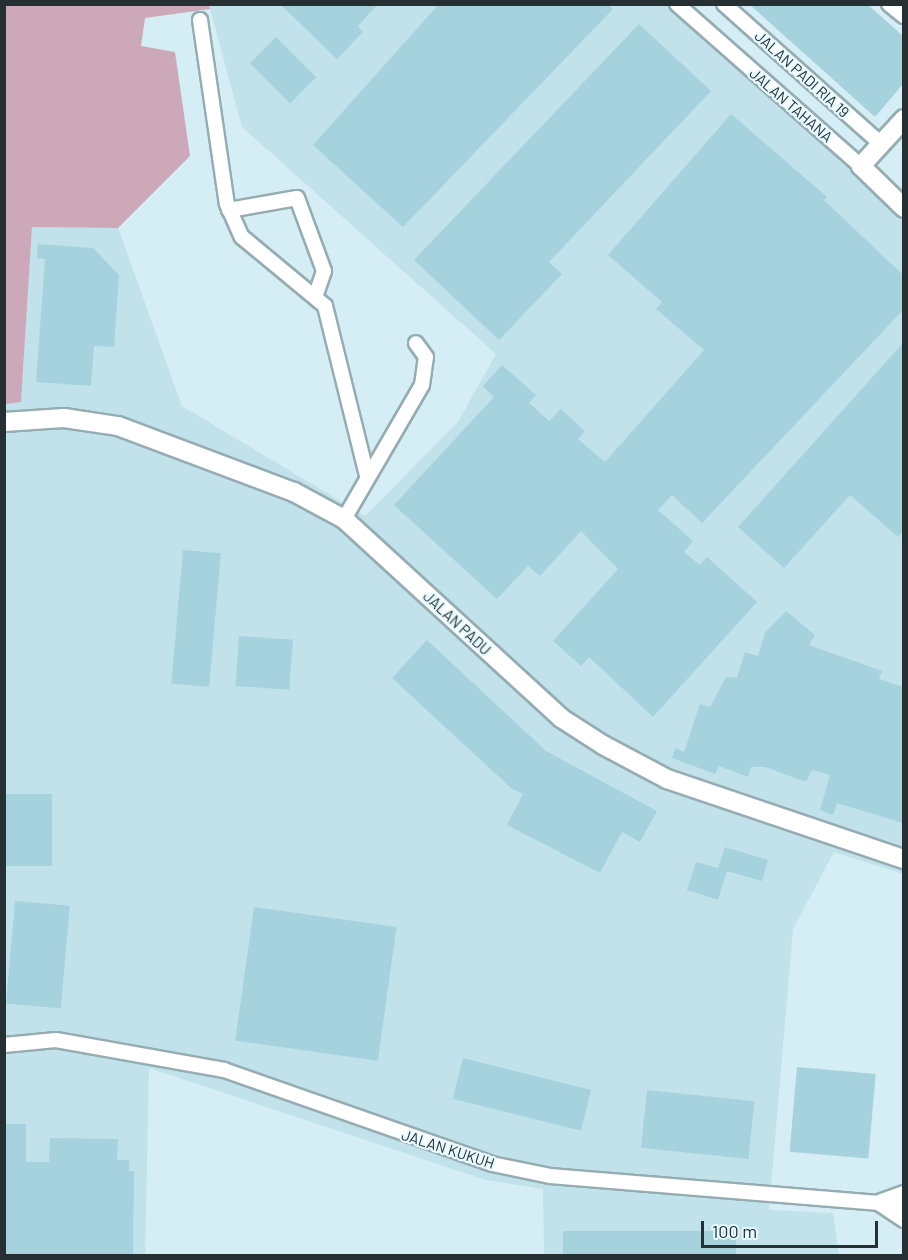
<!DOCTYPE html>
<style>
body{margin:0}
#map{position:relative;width:908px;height:1260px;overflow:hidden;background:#d5edf4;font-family:Barlow,sans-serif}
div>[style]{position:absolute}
.built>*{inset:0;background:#c1e2eb}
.forest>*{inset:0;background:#cda8b9}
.building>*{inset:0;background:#a6d2dd;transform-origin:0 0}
.roads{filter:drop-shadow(2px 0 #95acb2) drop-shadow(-2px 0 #95acb2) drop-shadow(0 2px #95acb2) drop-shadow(0 -2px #95acb2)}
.minor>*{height:14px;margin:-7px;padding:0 7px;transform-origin:7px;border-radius:7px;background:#fff}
.tertiary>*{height:18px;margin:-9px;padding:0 9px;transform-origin:9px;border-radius:9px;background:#fff}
span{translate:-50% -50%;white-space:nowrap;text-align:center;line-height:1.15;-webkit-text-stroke:4.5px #e6faff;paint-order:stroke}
.street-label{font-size:15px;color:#262f32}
.frame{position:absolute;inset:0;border:6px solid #262f32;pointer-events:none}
.scale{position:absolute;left:701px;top:1221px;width:177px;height:27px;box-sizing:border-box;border:3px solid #262f32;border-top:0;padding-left:8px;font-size:18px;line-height:21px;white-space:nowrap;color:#262f32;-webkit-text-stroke:4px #e6faff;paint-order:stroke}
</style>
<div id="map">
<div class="built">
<i style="clip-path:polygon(209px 5px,691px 5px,903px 190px,903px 874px,834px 852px,793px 929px,769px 1210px,833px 1213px,839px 1255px,544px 1255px,543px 1189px,486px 1180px,149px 1068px,145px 1255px,5px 1255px,4px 404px,21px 402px,32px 227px,118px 228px,182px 406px,365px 516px,458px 422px,496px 354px,242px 127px)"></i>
</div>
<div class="forest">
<i style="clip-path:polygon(209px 5px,210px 9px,145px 18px,141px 46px,175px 52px,190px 156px,118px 228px,32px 227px,21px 402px,5px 404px,5px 5px)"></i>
</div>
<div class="building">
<i style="clip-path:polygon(280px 4px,378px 4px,358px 26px,363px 32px,337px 59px)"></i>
<i style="clip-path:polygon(439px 4px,608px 4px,613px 9px,403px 227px,313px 145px)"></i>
<i style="clip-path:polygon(749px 4px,867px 4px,903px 36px,903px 84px,875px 117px)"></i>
<i style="clip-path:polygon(639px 24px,711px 91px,549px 262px,562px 274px,499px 340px,414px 260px)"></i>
<i style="left:276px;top:37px;width:57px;height:37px;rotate:45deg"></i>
<i style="clip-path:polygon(731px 114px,827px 197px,824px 200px,903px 275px,903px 310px,702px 523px,672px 495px,658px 510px,693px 541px,684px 552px,700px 565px,707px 557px,757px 602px,653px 717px,589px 657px,581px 666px,553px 641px,618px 569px,581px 531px,540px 576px,528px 566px,497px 599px,394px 505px,494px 397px,483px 386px,502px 365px,536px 395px,529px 403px,549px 421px,561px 409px,585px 431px,578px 439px,605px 462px,704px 350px,656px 309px,662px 302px,608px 255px)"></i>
<i style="clip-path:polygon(38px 244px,93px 248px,119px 275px,114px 347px,94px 346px,91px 386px,36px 382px,45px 259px,37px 258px)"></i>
<i style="clip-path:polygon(903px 343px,903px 532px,898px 537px,850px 495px,784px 568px,738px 527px)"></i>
<i style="left:183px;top:550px;width:38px;height:134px;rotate:5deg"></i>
<i style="clip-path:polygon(786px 611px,815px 635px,809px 645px,882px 671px,879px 679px,903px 687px,903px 823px,837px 803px,833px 815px,820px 810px,830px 775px,812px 770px,806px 782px,765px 767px,751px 767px,748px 777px,719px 766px,715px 774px,672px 758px,675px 748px,684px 752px,700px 704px,710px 707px,726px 677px,737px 678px,745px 652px,758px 656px,765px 633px)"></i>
<i style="left:239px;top:636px;width:54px;height:50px;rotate:4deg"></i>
<i style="clip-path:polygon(427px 640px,546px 751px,657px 811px,640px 842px,622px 832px,600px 873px,507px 825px,523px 794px,511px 788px,392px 678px)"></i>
<i style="left:4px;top:794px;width:48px;height:72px"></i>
<i style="clip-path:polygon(725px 847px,768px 860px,762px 881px,727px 871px,718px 900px,687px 890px,696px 862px,718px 868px)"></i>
<i style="left:15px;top:901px;width:55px;height:103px;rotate:5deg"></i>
<i style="left:254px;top:907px;width:144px;height:135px;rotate:8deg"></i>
<i style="left:463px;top:1058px;width:132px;height:42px;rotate:14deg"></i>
<i style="left:797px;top:1067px;width:79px;height:85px;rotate:5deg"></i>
<i style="left:647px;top:1090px;width:108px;height:58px;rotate:6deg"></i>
<i style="clip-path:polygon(4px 1124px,26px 1124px,26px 1162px,49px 1162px,50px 1138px,118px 1139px,117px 1160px,129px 1160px,129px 1171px,134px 1171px,133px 1256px,4px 1256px)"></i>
<i style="left:563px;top:1231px;width:173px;height:25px"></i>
</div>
<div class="roads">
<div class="minor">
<i style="left:677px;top:4px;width:245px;rotate:41.4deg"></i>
<i style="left:724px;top:4px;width:210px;rotate:41.7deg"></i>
<i style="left:889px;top:4px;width:19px;rotate:39deg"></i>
<i style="left:200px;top:20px;width:186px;rotate:81.7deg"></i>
<i style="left:227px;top:204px;width:36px;rotate:66deg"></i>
<i style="left:242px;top:237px;width:108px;rotate:39.7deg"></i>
<i style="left:325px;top:306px;width:175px;rotate:76.1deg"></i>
<i style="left:229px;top:210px;width:69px;rotate:-10deg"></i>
<i style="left:297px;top:198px;width:78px;rotate:69.7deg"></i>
<i style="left:324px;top:271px;width:24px;rotate:109deg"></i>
<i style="left:344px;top:519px;width:155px;rotate:-59.8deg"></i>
<i style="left:422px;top:385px;width:28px;rotate:-82deg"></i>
<i style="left:426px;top:357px;width:17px;rotate:-126deg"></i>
<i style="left:4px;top:1045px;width:52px;rotate:-5.5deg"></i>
<i style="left:56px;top:1040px;width:171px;rotate:10.1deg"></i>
<i style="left:224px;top:1070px;width:284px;rotate:19.3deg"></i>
<i style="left:492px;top:1164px;width:59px;rotate:11.7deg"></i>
<i style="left:550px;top:1176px;width:355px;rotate:4.7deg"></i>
</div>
<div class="tertiary">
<i style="left:904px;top:119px;width:64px;rotate:132.5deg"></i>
<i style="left:861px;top:166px;width:60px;rotate:44.3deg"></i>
<i style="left:4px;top:422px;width:60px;rotate:-3.8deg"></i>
<i style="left:64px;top:418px;width:55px;rotate:8.4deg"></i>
<i style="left:118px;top:426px;width:188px;rotate:20.6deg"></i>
<i style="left:294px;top:492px;width:57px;rotate:28.4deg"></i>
<i style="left:344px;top:519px;width:294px;rotate:42.5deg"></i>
<i style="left:561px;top:718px;width:50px;rotate:32.7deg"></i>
<i style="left:603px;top:745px;width:72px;rotate:28deg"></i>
<i style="left:667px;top:779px;width:250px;rotate:18.7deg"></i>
<i style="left:882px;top:1203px;width:27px;rotate:34deg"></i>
<i style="left:882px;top:1203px;width:23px;rotate:-20deg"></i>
</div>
</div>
<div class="street-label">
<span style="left:802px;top:74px;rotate:42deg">JALAN PADI RIA 19</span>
<span style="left:791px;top:105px;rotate:41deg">JALAN TAHANA</span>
<span style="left:457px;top:623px;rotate:43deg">JALAN PADU</span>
<span style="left:448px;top:1149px;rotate:18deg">JALAN KUKUH</span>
</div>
<div class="frame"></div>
<div class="scale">100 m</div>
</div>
